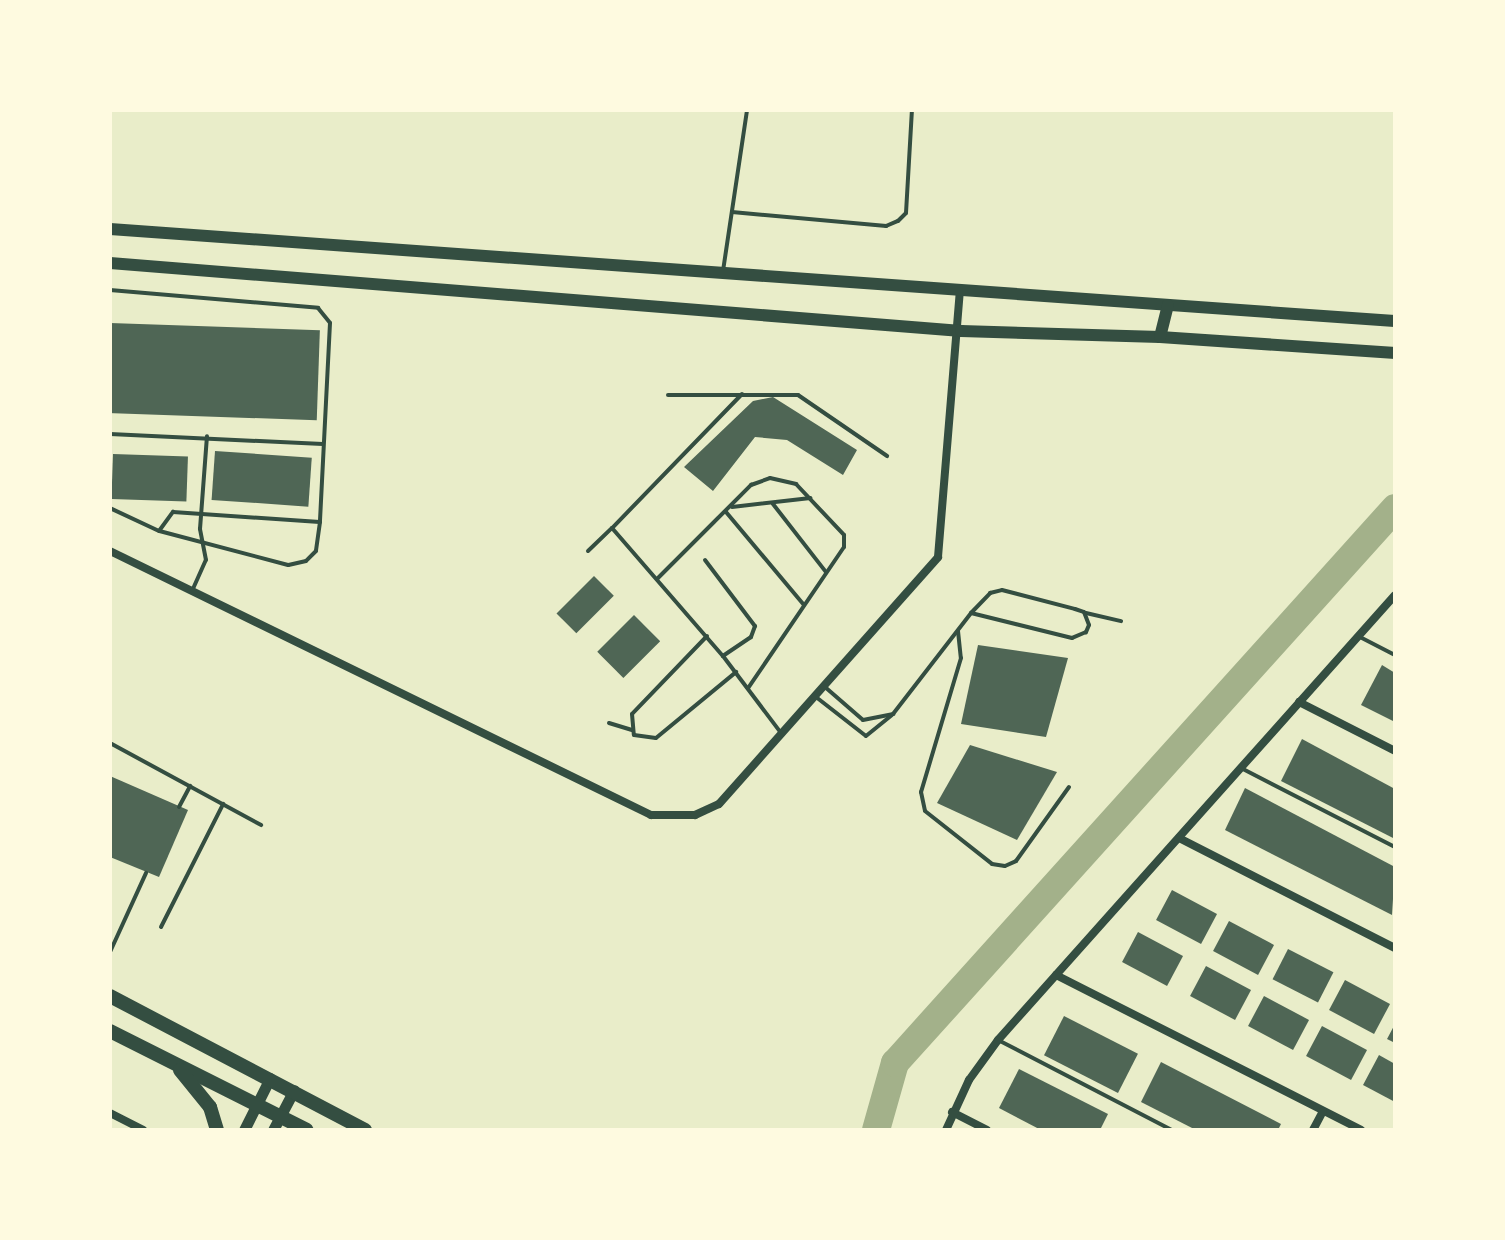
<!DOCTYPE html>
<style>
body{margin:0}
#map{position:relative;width:1505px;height:1240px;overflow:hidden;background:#e9edc9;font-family:Overpass,sans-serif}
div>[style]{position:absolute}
.river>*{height:28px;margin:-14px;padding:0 14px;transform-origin:14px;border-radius:14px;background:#a3b18a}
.building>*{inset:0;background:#4f6655;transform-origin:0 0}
.service>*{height:4px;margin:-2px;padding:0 2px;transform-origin:2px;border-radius:2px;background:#344e41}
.minor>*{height:8px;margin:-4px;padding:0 4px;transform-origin:4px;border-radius:4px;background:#344e41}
.tertiary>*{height:11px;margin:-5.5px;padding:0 5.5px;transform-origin:5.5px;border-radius:5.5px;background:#344e41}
.secondary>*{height:12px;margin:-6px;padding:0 6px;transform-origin:6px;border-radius:6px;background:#344e41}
.primary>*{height:14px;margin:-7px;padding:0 7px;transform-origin:7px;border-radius:7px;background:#344e41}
span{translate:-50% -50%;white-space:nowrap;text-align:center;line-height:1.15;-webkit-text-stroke:8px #fefae0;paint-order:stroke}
.frame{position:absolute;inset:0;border:112px solid #fefae0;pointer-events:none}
</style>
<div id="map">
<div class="river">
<i style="left:876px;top:1130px;width:70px;rotate:-74.2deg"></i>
<i style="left:895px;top:1063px;width:747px;rotate:-47.98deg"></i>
</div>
<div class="building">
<i style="left:110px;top:323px;width:210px;height:90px;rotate:2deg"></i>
<i style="clip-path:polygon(773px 397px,857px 450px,843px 475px,787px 440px,755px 437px,713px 491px,684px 467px,753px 401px)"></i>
<i style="left:215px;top:451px;width:97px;height:49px;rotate:4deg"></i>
<i style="left:113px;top:454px;width:75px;height:45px;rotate:2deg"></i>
<i style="left:594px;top:576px;width:28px;height:53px;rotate:45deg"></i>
<i style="left:634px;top:615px;width:37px;height:52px;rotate:45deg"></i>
<i style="clip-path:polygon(978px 645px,1068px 658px,1046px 737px,961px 724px)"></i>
<i style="clip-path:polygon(1382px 665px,1395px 673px,1395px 722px,1361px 705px)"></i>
<i style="clip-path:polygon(1302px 739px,1395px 789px,1395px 839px,1281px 781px)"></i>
<i style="clip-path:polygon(970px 745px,1057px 772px,1017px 840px,937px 803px)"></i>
<i style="clip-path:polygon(110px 776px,188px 810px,159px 877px,110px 857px)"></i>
<i style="clip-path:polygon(1245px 788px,1395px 867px,1392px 915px,1225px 830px)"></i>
<i style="left:1172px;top:890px;width:51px;height:34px;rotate:28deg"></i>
<i style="left:1229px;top:921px;width:51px;height:34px;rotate:28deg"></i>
<i style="left:1138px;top:932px;width:51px;height:34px;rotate:28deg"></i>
<i style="left:1288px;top:949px;width:51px;height:34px;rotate:27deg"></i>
<i style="left:1206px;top:966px;width:51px;height:34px;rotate:28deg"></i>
<i style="left:1345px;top:980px;width:51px;height:34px;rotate:28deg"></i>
<i style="left:1264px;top:996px;width:51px;height:34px;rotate:28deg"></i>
<i style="left:1064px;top:1016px;width:83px;height:44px;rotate:27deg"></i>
<i style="clip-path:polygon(1395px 1024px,1395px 1043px,1387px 1039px)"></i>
<i style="left:1322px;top:1026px;width:51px;height:34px;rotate:28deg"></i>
<i style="clip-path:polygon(1379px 1055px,1395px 1064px,1395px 1102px,1363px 1085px)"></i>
<i style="clip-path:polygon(1161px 1062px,1281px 1124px,1278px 1130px,1196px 1130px,1141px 1102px)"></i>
<i style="clip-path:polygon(1019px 1069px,1108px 1114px,1100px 1130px,1041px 1130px,999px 1108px)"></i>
</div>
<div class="service">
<i style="left:732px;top:212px;width:155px;rotate:5.2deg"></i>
<i style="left:886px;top:226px;width:13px;rotate:-23deg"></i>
<i style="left:898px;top:221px;width:11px;rotate:-45deg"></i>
<i style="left:906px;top:213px;width:103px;rotate:-86.7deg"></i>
<i style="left:723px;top:271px;width:163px;rotate:-81.5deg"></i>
<i style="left:110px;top:290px;width:209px;rotate:4.9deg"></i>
<i style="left:318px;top:308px;width:19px;rotate:51deg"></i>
<i style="left:330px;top:323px;width:199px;rotate:92.9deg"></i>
<i style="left:320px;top:522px;width:29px;rotate:98deg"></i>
<i style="left:316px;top:551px;width:14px;rotate:135deg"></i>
<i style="left:306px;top:561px;width:18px;rotate:167deg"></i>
<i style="left:288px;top:565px;width:133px;rotate:-165.2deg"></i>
<i style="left:159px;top:531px;width:54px;rotate:-154.9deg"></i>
<i style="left:742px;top:394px;width:187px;rotate:134.1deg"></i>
<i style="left:612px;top:528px;width:169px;rotate:49.1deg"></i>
<i style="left:723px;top:656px;width:96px;rotate:53deg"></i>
<i style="left:668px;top:395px;width:130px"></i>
<i style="left:798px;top:395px;width:108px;rotate:34.4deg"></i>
<i style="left:110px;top:434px;width:213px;rotate:2.7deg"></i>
<i style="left:773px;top:504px;width:86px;rotate:52.1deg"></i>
<i style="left:732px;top:507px;width:79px;rotate:-6.6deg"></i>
<i style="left:726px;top:512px;width:121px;rotate:50deg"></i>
<i style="left:159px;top:531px;width:24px;rotate:-54deg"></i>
<i style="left:173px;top:512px;width:147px;rotate:3.9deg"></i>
<i style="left:588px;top:551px;width:33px;rotate:-44deg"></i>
<i style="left:705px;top:560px;width:83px;rotate:52.9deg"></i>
<i style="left:755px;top:626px;width:12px;rotate:110deg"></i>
<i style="left:751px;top:637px;width:34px;rotate:146deg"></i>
<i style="left:658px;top:578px;width:132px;rotate:-45deg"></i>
<i style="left:751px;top:485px;width:20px;rotate:-20deg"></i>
<i style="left:770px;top:478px;width:27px;rotate:13deg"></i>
<i style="left:796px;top:484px;width:70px;rotate:46.7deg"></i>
<i style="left:844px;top:535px;width:12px;rotate:90deg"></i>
<i style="left:844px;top:547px;width:171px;rotate:124.2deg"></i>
<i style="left:192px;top:591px;width:34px;rotate:-66deg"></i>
<i style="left:206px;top:560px;width:32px;rotate:-101deg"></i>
<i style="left:200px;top:529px;width:93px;rotate:-85.7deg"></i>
<i style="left:1086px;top:613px;width:36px;rotate:13deg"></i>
<i style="left:958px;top:631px;width:27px;rotate:84deg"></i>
<i style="left:961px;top:658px;width:140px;rotate:106.6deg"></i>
<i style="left:921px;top:792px;width:19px;rotate:78deg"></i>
<i style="left:925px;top:811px;width:85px;rotate:38.3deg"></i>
<i style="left:992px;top:864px;width:13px;rotate:9deg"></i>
<i style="left:1005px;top:866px;width:12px;rotate:-24deg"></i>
<i style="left:1016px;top:861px;width:91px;rotate:-54.4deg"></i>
<i style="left:707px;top:636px;width:108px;rotate:133.9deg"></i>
<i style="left:632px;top:714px;width:21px;rotate:85deg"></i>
<i style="left:634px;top:735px;width:22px;rotate:8deg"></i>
<i style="left:656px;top:738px;width:104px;rotate:-39.5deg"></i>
<i style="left:1358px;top:636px;width:42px;rotate:27.2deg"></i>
<i style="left:825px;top:687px;width:50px;rotate:41deg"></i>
<i style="left:863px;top:720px;width:31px;rotate:-11deg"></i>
<i style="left:893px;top:714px;width:128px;rotate:-52.3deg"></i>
<i style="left:971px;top:613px;width:28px;rotate:-46deg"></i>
<i style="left:990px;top:593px;width:12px;rotate:-14deg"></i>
<i style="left:1002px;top:590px;width:75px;rotate:14.6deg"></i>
<i style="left:1075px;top:609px;width:9px;rotate:18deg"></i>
<i style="left:1084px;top:612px;width:14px;rotate:69deg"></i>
<i style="left:1089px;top:625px;width:8px;rotate:113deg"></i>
<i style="left:1086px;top:632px;width:15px;rotate:157deg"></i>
<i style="left:1072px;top:638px;width:104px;rotate:-166.1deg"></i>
<i style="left:816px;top:697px;width:63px;rotate:38deg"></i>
<i style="left:866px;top:736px;width:33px;rotate:-39deg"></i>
<i style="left:609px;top:723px;width:24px;rotate:17deg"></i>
<i style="left:110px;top:743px;width:172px;rotate:28.5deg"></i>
<i style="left:1241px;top:768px;width:173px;rotate:27.2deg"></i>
<i style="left:179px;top:807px;width:24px;rotate:-62deg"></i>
<i style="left:161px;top:927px;width:138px;rotate:-63.2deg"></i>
<i style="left:110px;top:952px;width:87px;rotate:-65.5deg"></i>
<i style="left:1000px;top:1041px;width:194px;rotate:27.4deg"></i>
</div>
<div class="minor">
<i style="left:110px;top:551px;width:602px;rotate:26.01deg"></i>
<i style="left:651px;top:815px;width:44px"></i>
<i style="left:695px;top:815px;width:26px;rotate:-25deg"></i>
<i style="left:719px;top:804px;width:330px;rotate:-48.4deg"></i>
<i style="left:938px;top:557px;width:266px;rotate:-85.3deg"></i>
<i style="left:1299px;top:702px;width:108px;rotate:27deg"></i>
<i style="left:1179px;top:838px;width:242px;rotate:27deg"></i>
<i style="left:1056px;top:975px;width:342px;rotate:26.9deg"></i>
<i style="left:952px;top:1112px;width:39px;rotate:27deg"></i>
<i style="left:110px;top:1113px;width:37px;rotate:27deg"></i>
<i style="left:946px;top:1130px;width:55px;rotate:-65.3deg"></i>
<i style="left:969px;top:1080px;width:49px;rotate:-54.1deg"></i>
<i style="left:998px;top:1040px;width:596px;rotate:-48.26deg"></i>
<i style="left:1313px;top:1130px;width:21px;rotate:-62deg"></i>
</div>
<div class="tertiary">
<i style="left:244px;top:1130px;width:58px;rotate:-63.4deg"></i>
<i style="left:273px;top:1130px;width:45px;rotate:-62.3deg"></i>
</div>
<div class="secondary">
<i style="left:110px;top:229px;width:1288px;rotate:4.1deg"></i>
<i style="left:110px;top:263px;width:854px;rotate:4.57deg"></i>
<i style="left:961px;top:331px;width:199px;rotate:1.7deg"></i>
<i style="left:1160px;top:337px;width:236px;rotate:3.9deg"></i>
<i style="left:1160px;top:337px;width:33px;rotate:-76deg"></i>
</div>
<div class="primary">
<i style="left:110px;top:996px;width:288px;rotate:27.7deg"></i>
<i style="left:110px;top:1031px;width:220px;rotate:26.7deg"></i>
<i style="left:180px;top:1070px;width:48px;rotate:51deg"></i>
<i style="left:210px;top:1107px;width:24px;rotate:73deg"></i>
</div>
<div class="frame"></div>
</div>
